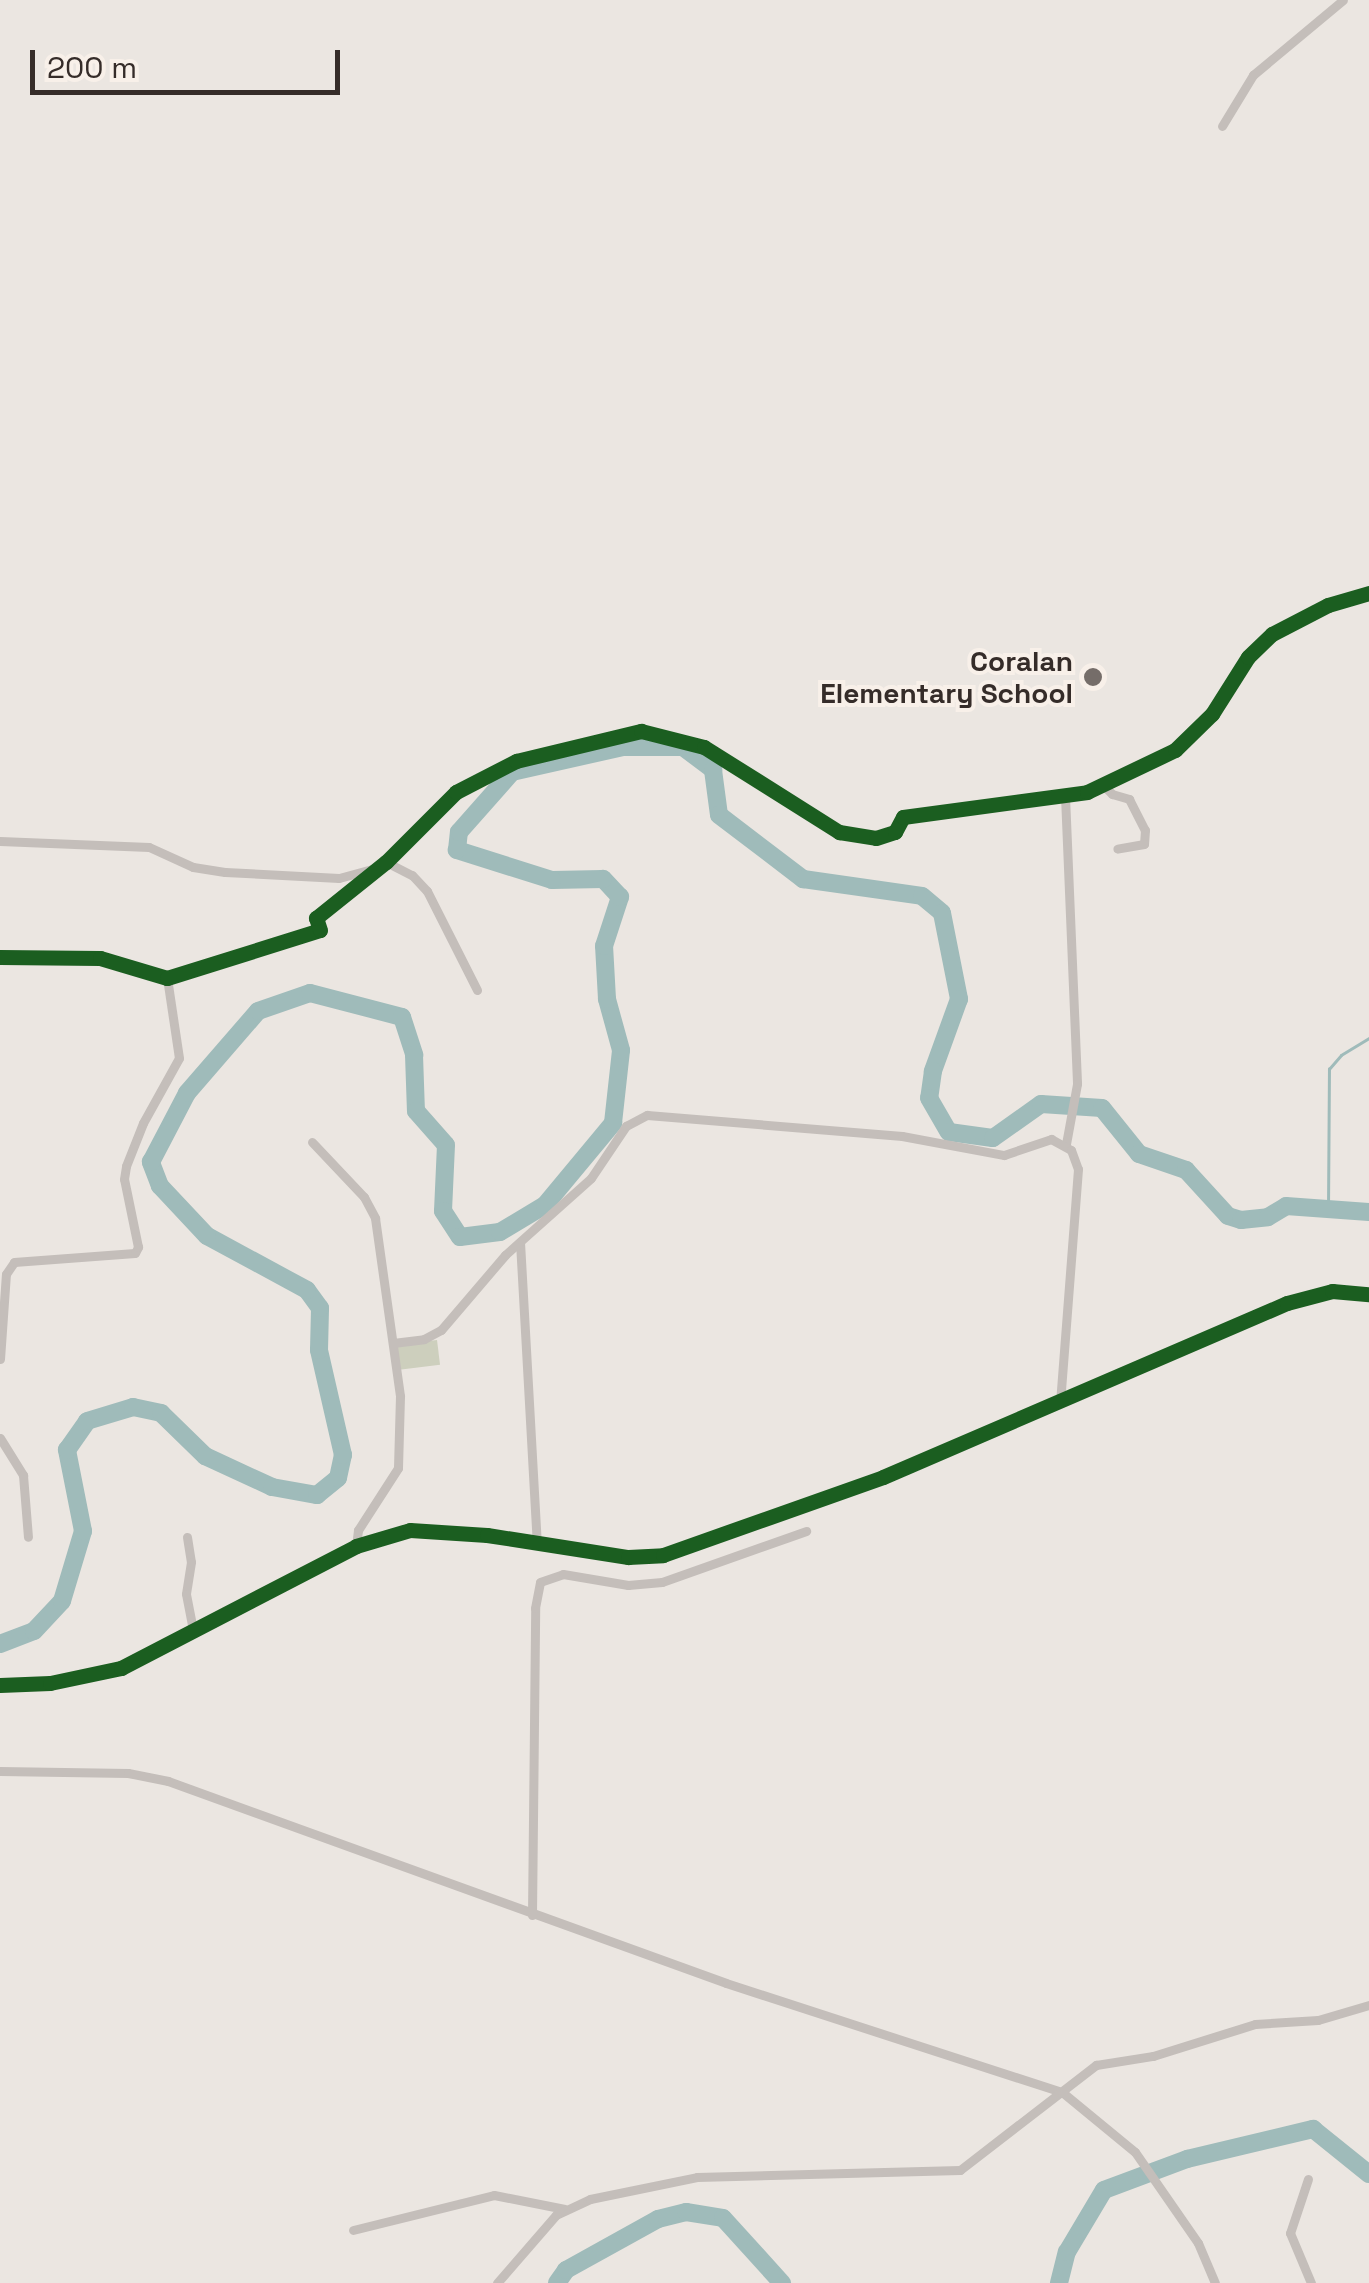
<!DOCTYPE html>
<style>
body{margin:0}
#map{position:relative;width:1369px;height:2283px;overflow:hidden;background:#ebe6e1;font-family:"Space Grotesk",sans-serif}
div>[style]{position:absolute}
.green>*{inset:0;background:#cdcfbd;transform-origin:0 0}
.stream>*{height:2.5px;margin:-1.25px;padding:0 1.25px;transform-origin:1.25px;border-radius:1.25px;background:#9fbbba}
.river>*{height:18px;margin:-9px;padding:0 9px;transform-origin:9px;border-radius:9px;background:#9fbbba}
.street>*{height:9px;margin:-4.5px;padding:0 4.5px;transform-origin:4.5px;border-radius:4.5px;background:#c4beba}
.secondary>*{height:12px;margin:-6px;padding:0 6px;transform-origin:6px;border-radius:6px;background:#b5afab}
.cycleway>*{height:15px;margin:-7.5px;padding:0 7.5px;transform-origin:7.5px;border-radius:7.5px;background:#1b5e20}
.dots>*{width:28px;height:28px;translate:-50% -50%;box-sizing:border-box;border:5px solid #f8f0e9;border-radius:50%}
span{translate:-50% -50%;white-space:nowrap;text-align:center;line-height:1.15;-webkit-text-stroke:8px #f8f0e9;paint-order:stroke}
.poi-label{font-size:28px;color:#352c29;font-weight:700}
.right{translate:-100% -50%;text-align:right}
.scale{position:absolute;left:30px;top:50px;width:310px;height:45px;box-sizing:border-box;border:5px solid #352c29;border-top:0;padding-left:12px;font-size:30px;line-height:35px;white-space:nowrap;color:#352c29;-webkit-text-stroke:8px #f8f0e9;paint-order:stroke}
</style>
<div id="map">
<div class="green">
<i style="left:437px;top:1340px;width:25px;height:41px;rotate:83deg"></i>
</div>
<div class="stream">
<i style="left:1328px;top:1209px;width:140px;rotate:-89.6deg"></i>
<i style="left:1329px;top:1069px;width:18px;rotate:-49deg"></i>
<i style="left:1341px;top:1055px;width:33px;rotate:-31deg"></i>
</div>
<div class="river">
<i style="left:0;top:1644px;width:36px;rotate:-21deg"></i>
<i style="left:34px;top:1631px;width:41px;rotate:-47deg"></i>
<i style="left:62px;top:1601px;width:73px;rotate:-73.3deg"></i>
<i style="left:83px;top:1531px;width:83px;rotate:-101.2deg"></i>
<i style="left:67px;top:1450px;width:35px;rotate:-55deg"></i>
<i style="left:87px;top:1421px;width:48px;rotate:-16.9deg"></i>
<i style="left:133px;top:1407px;width:29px;rotate:12deg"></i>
<i style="left:161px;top:1413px;width:62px;rotate:44.3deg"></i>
<i style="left:205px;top:1456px;width:74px;rotate:24.8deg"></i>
<i style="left:272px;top:1487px;width:46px;rotate:10.1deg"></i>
<i style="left:317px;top:1495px;width:27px;rotate:-39deg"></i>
<i style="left:338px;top:1478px;width:24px;rotate:-78deg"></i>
<i style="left:343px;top:1455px;width:108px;rotate:-102.9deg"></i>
<i style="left:319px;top:1350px;width:42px;rotate:-88.6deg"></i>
<i style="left:320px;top:1308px;width:22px;rotate:-126deg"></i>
<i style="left:307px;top:1290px;width:114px;rotate:-151.6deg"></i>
<i style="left:207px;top:1236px;width:69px;rotate:-133.2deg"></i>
<i style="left:160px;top:1186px;width:26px;rotate:-111deg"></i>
<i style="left:151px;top:1162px;width:78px;rotate:-62.4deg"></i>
<i style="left:187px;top:1093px;width:108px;rotate:-49.1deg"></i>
<i style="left:258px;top:1011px;width:55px;rotate:-19.1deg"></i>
<i style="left:310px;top:993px;width:95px;rotate:14.6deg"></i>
<i style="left:402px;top:1017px;width:40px;rotate:72deg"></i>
<i style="left:414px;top:1055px;width:56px;rotate:88deg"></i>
<i style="left:416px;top:1111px;width:45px;rotate:48.6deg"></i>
<i style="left:446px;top:1145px;width:66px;rotate:92.6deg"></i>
<i style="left:443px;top:1211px;width:31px;rotate:57deg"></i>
<i style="left:460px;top:1237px;width:40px;rotate:-7.1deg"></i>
<i style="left:500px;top:1232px;width:52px;rotate:-31deg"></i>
<i style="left:545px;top:1205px;width:107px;rotate:-50.3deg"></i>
<i style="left:613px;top:1123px;width:73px;rotate:-83.7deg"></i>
<i style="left:621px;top:1050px;width:53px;rotate:-105.4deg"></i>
<i style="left:607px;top:999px;width:53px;rotate:-93.2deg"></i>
<i style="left:604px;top:946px;width:52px;rotate:-71.9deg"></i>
<i style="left:620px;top:897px;width:25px;rotate:-133deg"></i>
<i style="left:603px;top:879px;width:51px;rotate:178.9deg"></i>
<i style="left:552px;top:880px;width:100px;rotate:-162.5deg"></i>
<i style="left:457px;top:850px;width:18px;rotate:-84deg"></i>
<i style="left:459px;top:832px;width:80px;rotate:-48.5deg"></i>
<i style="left:512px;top:772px;width:114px;rotate:-12.7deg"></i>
<i style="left:623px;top:747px;width:60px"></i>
<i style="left:683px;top:747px;width:38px;rotate:37deg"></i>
<i style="left:713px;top:770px;width:45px;rotate:82.4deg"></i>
<i style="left:719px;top:815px;width:106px;rotate:37.3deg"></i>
<i style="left:803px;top:879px;width:120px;rotate:8.1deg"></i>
<i style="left:922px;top:896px;width:26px;rotate:40deg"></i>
<i style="left:942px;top:913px;width:88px;rotate:78.8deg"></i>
<i style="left:959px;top:999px;width:77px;rotate:109.9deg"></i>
<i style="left:933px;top:1071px;width:27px;rotate:98deg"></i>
<i style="left:929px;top:1098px;width:39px;rotate:60deg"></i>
<i style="left:949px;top:1132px;width:44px;rotate:7.8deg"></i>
<i style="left:993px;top:1138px;width:59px;rotate:-35.3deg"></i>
<i style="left:1041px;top:1104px;width:61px;rotate:3.8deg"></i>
<i style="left:1102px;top:1108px;width:59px;rotate:51.2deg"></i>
<i style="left:1139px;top:1154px;width:50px;rotate:18.8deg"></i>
<i style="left:1186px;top:1170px;width:62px;rotate:47.6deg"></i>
<i style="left:1228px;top:1216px;width:14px;rotate:17deg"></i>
<i style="left:1241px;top:1220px;width:27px;rotate:-6deg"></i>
<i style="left:1268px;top:1217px;width:21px;rotate:-31deg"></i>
<i style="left:1286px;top:1206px;width:83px;rotate:4.1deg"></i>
<i style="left:557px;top:2283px;width:16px;rotate:-55deg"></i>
<i style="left:566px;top:2270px;width:105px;rotate:-29deg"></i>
<i style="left:658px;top:2219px;width:29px;rotate:-14deg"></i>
<i style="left:686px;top:2212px;width:37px;rotate:9deg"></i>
<i style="left:723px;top:2218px;width:88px;rotate:47.8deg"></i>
<i style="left:1059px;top:2283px;width:32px;rotate:-76deg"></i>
<i style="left:1067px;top:2252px;width:72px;rotate:-59.2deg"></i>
<i style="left:1104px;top:2190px;width:89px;rotate:-20.5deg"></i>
<i style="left:1187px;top:2159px;width:130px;rotate:-13.4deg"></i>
<i style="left:1313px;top:2129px;width:72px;rotate:38.8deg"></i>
</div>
<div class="street">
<i style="left:1222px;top:126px;width:60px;rotate:-58.7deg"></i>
<i style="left:1253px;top:75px;width:117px;rotate:-39.8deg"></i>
<i style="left:1103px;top:785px;width:13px;rotate:45deg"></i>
<i style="left:1112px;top:794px;width:18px;rotate:16deg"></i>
<i style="left:1129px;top:799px;width:35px;rotate:63deg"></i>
<i style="left:1145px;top:830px;width:14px;rotate:94deg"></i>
<i style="left:1144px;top:844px;width:27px;rotate:170deg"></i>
<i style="left:1065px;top:796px;width:288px;rotate:87.6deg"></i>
<i style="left:1077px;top:1084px;width:61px;rotate:100.4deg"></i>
<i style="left:0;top:841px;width:149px;rotate:2.3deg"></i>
<i style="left:149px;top:847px;width:48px;rotate:24.4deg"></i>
<i style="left:193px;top:867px;width:32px;rotate:9deg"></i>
<i style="left:225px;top:872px;width:114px;rotate:3deg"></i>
<i style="left:339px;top:878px;width:35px;rotate:-15deg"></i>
<i style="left:386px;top:862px;width:29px;rotate:27deg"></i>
<i style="left:412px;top:875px;width:22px;rotate:47deg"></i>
<i style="left:427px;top:891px;width:111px;rotate:63.2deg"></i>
<i style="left:312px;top:1142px;width:76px;rotate:46.6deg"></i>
<i style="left:364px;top:1197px;width:24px;rotate:62deg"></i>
<i style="left:375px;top:1218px;width:180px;rotate:82deg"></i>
<i style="left:400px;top:1396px;width:72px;rotate:91.6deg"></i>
<i style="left:398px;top:1468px;width:74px;rotate:122.8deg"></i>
<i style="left:358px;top:1530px;width:16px;rotate:97deg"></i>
<i style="left:520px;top:1242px;width:300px;rotate:86.8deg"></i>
<i style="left:393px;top:1343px;width:31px;rotate:-7deg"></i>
<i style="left:424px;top:1339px;width:19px;rotate:-28deg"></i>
<i style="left:441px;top:1330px;width:99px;rotate:-49.5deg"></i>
<i style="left:505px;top:1255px;width:115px;rotate:-41.8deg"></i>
<i style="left:591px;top:1178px;width:63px;rotate:-56.1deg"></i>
<i style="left:626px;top:1126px;width:24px;rotate:-28deg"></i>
<i style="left:647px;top:1115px;width:256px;rotate:4.7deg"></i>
<i style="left:902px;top:1136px;width:104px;rotate:10.6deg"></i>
<i style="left:1004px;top:1155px;width:50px;rotate:-18.8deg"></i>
<i style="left:1051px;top:1139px;width:23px;rotate:29deg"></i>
<i style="left:1071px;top:1150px;width:20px;rotate:70deg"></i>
<i style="left:1078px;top:1169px;width:233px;rotate:94.4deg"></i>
<i style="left:0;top:1359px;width:85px;rotate:-86deg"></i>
<i style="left:6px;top:1274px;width:14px;rotate:-56deg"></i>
<i style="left:14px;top:1262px;width:121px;rotate:-4.3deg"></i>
<i style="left:135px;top:1253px;width:7px;rotate:-63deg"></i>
<i style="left:138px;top:1247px;width:69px;rotate:-101.6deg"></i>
<i style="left:124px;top:1179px;width:13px;rotate:-81deg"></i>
<i style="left:126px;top:1166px;width:46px;rotate:-68.4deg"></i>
<i style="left:143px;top:1123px;width:74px;rotate:-61deg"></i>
<i style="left:179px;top:1058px;width:81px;rotate:-98.5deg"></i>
<i style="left:0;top:1438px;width:44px;rotate:58.1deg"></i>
<i style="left:23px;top:1475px;width:62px;rotate:85.4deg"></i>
<i style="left:187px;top:1537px;width:25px;rotate:81deg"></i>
<i style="left:191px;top:1562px;width:32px;rotate:99deg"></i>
<i style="left:186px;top:1594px;width:38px;rotate:79deg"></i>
<i style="left:0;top:1685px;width:50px;rotate:-2.3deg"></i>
<i style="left:50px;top:1683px;width:73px;rotate:-11.9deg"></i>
<i style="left:121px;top:1668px;width:265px;rotate:-27.4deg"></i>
<i style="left:356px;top:1546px;width:56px;rotate:-16.5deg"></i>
<i style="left:410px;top:1530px;width:77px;rotate:3.7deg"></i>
<i style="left:487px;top:1535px;width:143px;rotate:8.9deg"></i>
<i style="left:628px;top:1557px;width:35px;rotate:-3deg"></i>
<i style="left:663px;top:1555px;width:233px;rotate:-19.5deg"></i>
<i style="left:883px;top:1477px;width:440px;rotate:-23.3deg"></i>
<i style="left:1287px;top:1303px;width:47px;rotate:-14.9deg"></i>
<i style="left:1332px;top:1291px;width:37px;rotate:5deg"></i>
<i style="left:0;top:1771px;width:128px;rotate:0.9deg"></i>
<i style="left:128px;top:1773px;width:41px;rotate:11.3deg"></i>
<i style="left:168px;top:1781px;width:593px;rotate:19.9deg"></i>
<i style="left:726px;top:1983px;width:353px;rotate:18deg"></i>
<i style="left:1062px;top:2092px;width:94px;rotate:39.4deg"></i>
<i style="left:1135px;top:2152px;width:111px;rotate:55.3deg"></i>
<i style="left:1198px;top:2243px;width:43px;rotate:67deg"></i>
<i style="left:532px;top:1915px;width:307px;rotate:-89.4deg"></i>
<i style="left:535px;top:1608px;width:26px;rotate:-79deg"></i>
<i style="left:540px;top:1582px;width:24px;rotate:-19deg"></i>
<i style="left:563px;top:1574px;width:66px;rotate:9.6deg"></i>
<i style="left:628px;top:1585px;width:34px;rotate:-5deg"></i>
<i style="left:662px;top:1582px;width:153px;rotate:-19.5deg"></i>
<i style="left:1308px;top:2179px;width:57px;rotate:108.4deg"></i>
<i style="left:1290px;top:2233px;width:54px;rotate:67.2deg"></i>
<i style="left:353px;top:2230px;width:145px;rotate:-13.9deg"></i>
<i style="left:494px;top:2195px;width:72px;rotate:11.2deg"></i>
<i style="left:497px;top:2283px;width:90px;rotate:-49.1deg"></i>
<i style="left:556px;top:2215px;width:38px;rotate:-25deg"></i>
<i style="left:590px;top:2199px;width:109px;rotate:-11.6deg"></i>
<i style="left:697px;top:2177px;width:263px;rotate:-1.5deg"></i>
<i style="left:960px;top:2170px;width:172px;rotate:-37.7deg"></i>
<i style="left:1096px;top:2065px;width:58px;rotate:-9deg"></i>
<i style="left:1153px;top:2056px;width:107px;rotate:-17.4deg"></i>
<i style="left:1255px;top:2024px;width:63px;rotate:-3.6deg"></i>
<i style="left:1318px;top:2020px;width:53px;rotate:-16.4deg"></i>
</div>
<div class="secondary">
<i style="left:0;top:957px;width:100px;rotate:0.6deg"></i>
<i style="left:100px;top:958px;width:70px;rotate:16.6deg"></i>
<i style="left:167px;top:978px;width:160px;rotate:-17.4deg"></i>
<i style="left:320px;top:930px;width:13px;rotate:-108deg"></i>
<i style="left:316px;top:918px;width:90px;rotate:-38.7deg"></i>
<i style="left:386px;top:862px;width:99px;rotate:-45deg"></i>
<i style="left:456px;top:792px;width:68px;rotate:-27.3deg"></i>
<i style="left:516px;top:761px;width:129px;rotate:-13.5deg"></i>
<i style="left:641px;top:731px;width:65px;rotate:14.3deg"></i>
<i style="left:704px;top:747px;width:160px;rotate:32.2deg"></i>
<i style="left:839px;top:832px;width:37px;rotate:9deg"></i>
<i style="left:876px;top:838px;width:20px;rotate:-18deg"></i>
<i style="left:895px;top:832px;width:17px;rotate:-62deg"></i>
<i style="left:903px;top:817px;width:186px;rotate:-7.7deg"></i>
<i style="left:1087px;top:792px;width:98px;rotate:-25.5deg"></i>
<i style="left:1175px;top:750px;width:52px;rotate:-44.2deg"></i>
<i style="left:1212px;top:714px;width:67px;rotate:-57.7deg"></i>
<i style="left:1248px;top:657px;width:33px;rotate:-44deg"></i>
<i style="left:1272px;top:634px;width:63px;rotate:-27.4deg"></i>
<i style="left:1328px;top:605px;width:43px;rotate:-16.3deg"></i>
</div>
<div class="cycleway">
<i style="left:0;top:957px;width:100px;rotate:0.6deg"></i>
<i style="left:100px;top:958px;width:70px;rotate:16.6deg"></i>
<i style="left:167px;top:978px;width:160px;rotate:-17.4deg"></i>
<i style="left:320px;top:930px;width:13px;rotate:-108deg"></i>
<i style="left:316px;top:918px;width:90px;rotate:-38.7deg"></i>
<i style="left:386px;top:862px;width:99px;rotate:-45deg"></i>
<i style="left:456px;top:792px;width:68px;rotate:-27.3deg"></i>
<i style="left:516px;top:761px;width:129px;rotate:-13.5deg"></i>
<i style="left:641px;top:731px;width:65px;rotate:14.3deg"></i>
<i style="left:704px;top:747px;width:160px;rotate:32.2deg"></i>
<i style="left:839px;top:832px;width:37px;rotate:9deg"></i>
<i style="left:876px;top:838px;width:20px;rotate:-18deg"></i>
<i style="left:895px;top:832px;width:17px;rotate:-62deg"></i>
<i style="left:903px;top:817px;width:186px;rotate:-7.7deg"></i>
<i style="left:1087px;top:792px;width:98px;rotate:-25.5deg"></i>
<i style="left:1175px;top:750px;width:52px;rotate:-44.2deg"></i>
<i style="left:1212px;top:714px;width:67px;rotate:-57.7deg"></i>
<i style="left:1248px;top:657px;width:33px;rotate:-44deg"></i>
<i style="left:1272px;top:634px;width:63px;rotate:-27.4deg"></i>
<i style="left:1328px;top:605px;width:43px;rotate:-16.3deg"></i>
<i style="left:0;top:1685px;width:50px;rotate:-2.3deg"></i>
<i style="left:50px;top:1683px;width:73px;rotate:-11.9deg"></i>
<i style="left:121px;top:1668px;width:265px;rotate:-27.4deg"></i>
<i style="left:356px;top:1546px;width:56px;rotate:-16.5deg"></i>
<i style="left:410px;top:1530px;width:77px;rotate:3.7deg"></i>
<i style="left:487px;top:1535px;width:143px;rotate:8.9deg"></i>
<i style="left:628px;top:1557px;width:35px;rotate:-3deg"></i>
<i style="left:663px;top:1555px;width:233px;rotate:-19.5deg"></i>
<i style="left:883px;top:1477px;width:440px;rotate:-23.3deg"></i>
<i style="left:1287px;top:1303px;width:47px;rotate:-14.9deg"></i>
<i style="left:1332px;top:1291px;width:37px;rotate:5deg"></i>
</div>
<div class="dots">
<i style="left:1093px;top:677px;background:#756d69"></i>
</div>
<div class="poi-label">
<span class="right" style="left:1073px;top:677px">Coralan<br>Elementary School</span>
</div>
<div class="scale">200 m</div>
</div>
